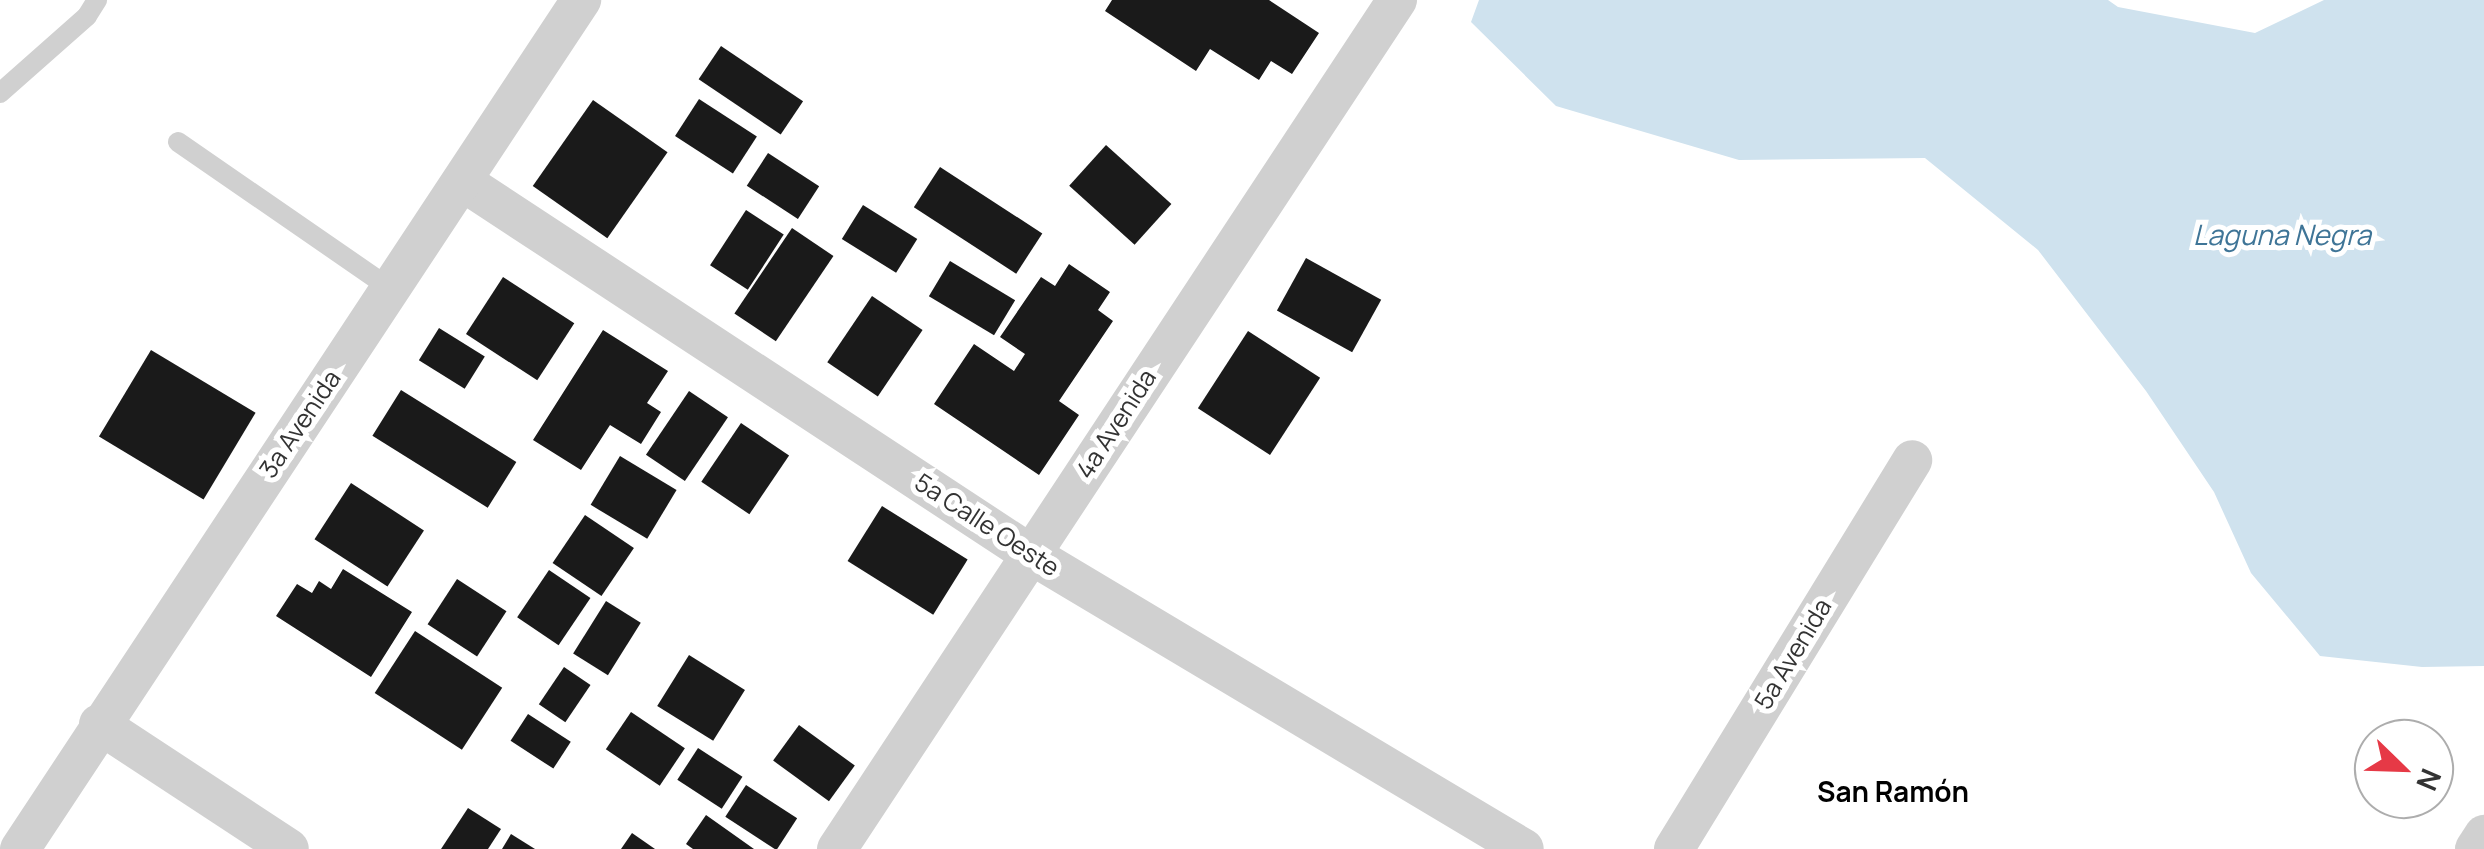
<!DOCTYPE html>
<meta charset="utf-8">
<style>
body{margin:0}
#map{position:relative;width:2484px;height:849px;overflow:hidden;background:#fff;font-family:Manrope,sans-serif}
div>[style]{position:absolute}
.water>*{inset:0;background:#cfe2ee}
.building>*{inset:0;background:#1a1a1a;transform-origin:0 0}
.lane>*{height:20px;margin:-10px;padding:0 10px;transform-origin:10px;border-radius:10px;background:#d0d0d0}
.street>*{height:40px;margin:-20px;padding:0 20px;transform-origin:20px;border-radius:20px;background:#d0d0d0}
span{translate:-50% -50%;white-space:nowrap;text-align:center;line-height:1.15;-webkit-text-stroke:10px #fff;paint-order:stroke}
.street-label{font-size:25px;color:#333}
.water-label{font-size:28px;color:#3f7597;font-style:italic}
.neighbourhood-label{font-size:28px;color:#000;font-weight:700}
.north{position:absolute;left:2354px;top:719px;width:100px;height:100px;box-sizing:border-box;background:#fff;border:2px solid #adadad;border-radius:50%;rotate:113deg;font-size:28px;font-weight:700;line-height:40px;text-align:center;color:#333}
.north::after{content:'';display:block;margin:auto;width:35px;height:45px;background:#e63946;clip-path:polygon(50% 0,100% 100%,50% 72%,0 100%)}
</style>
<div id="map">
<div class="water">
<i style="clip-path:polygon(1479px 0,2108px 0,2118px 7px,2255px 33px,2324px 0,2484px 0,2484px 666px,2422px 667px,2320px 656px,2251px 573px,2214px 492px,2146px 391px,2038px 250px,1925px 158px,1739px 160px,1556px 106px,1471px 22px)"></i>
</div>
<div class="building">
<i style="clip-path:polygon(1112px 0,1269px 0,1319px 33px,1292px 74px,1271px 61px,1259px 80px,1210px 49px,1196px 71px,1105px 11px)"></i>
<i style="left:721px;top:46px;width:99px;height:40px;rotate:34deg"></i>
<i style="left:699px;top:99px;width:69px;height:44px;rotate:33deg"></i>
<i style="left:593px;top:100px;width:91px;height:105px;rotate:35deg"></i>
<i style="left:1106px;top:145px;width:88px;height:55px;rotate:42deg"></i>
<i style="left:768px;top:153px;width:61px;height:39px;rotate:33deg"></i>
<i style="left:940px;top:167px;width:122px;height:48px;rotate:33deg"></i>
<i style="left:863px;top:205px;width:64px;height:40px;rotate:32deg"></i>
<i style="left:746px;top:210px;width:45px;height:66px;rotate:33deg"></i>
<i style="left:792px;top:228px;width:50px;height:103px;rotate:34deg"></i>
<i style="left:1306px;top:258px;width:86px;height:60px;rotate:29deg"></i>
<i style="left:950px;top:261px;width:76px;height:41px;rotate:31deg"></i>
<i style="clip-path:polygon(1069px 264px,1110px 292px,1098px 310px,1113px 321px,1059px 401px,1079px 415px,1039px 475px,934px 404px,974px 344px,1014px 371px,1025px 354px,1000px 337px,1041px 277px,1055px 286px)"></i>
<i style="left:503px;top:277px;width:85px;height:68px;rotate:33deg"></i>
<i style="left:872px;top:296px;width:61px;height:80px;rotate:34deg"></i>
<i style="left:439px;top:328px;width:54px;height:38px;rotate:32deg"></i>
<i style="clip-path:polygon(603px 330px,668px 371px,647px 403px,661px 412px,641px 444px,610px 425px,581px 470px,533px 440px)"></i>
<i style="left:1248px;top:331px;width:86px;height:92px;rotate:33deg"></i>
<i style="left:151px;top:350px;width:122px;height:101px;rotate:31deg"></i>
<i style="left:401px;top:390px;width:136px;height:54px;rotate:32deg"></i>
<i style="left:689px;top:391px;width:47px;height:77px;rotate:34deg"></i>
<i style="left:741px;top:423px;width:58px;height:71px;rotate:34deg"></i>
<i style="left:620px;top:456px;width:66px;height:57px;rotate:31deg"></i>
<i style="left:351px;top:483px;width:87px;height:67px;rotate:33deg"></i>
<i style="left:882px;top:506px;width:101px;height:65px;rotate:32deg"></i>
<i style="left:585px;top:515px;width:59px;height:58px;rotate:34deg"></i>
<i style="clip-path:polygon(343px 569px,412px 612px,371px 677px,276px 616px,297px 584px,312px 593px,319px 581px,331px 589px)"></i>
<i style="left:549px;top:570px;width:50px;height:57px;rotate:34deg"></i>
<i style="left:457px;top:579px;width:59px;height:54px;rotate:33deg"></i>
<i style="left:606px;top:601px;width:41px;height:62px;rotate:32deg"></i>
<i style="left:415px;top:631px;width:104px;height:74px;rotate:33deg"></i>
<i style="left:689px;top:655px;width:66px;height:60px;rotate:32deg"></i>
<i style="left:564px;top:667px;width:32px;height:45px;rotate:34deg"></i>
<i style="left:631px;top:712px;width:65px;height:45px;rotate:34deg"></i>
<i style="left:528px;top:714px;width:51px;height:32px;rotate:33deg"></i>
<i style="left:799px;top:725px;width:69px;height:44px;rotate:36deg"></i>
<i style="left:698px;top:748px;width:53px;height:38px;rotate:33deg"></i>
<i style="left:746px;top:785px;width:61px;height:38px;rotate:33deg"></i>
<i style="clip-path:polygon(468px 808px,501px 829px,488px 849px,441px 849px)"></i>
<i style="clip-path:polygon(706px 815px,754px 849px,693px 849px,686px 844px)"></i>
<i style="clip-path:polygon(632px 833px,655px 849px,621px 849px)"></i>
<i style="clip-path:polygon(511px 834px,535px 849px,502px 849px)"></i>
</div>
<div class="lane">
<i style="left:0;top:93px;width:116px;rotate:-41.5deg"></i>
<i style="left:87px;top:16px;width:19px;rotate:-58deg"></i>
<i style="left:178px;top:142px;width:257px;rotate:34.6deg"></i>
</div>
<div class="street">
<i style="left:462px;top:181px;width:680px;rotate:33.29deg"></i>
<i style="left:1030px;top:554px;width:575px;rotate:30.84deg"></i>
<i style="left:99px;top:724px;width:227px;rotate:33.3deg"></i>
<i style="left:20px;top:849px;width:1018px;rotate:-56.54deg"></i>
<i style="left:837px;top:849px;width:1017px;rotate:-56.59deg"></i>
<i style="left:1674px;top:849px;width:456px;rotate:-58.5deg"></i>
<i style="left:2475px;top:849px;width:17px;rotate:-57deg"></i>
</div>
<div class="street-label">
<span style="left:300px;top:424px;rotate:-56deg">3a Avenida</span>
<span style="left:1116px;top:424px;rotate:-57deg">4a Avenida</span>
<span style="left:987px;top:525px;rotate:33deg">5a Calle Oeste</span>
<span style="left:1793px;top:654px;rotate:-59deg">5a Avenida</span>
</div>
<div class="water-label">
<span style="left:2282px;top:234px">Laguna Negra</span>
</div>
<div class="neighbourhood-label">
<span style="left:1893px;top:791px">San Ramón</span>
</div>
<div class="north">N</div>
</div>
